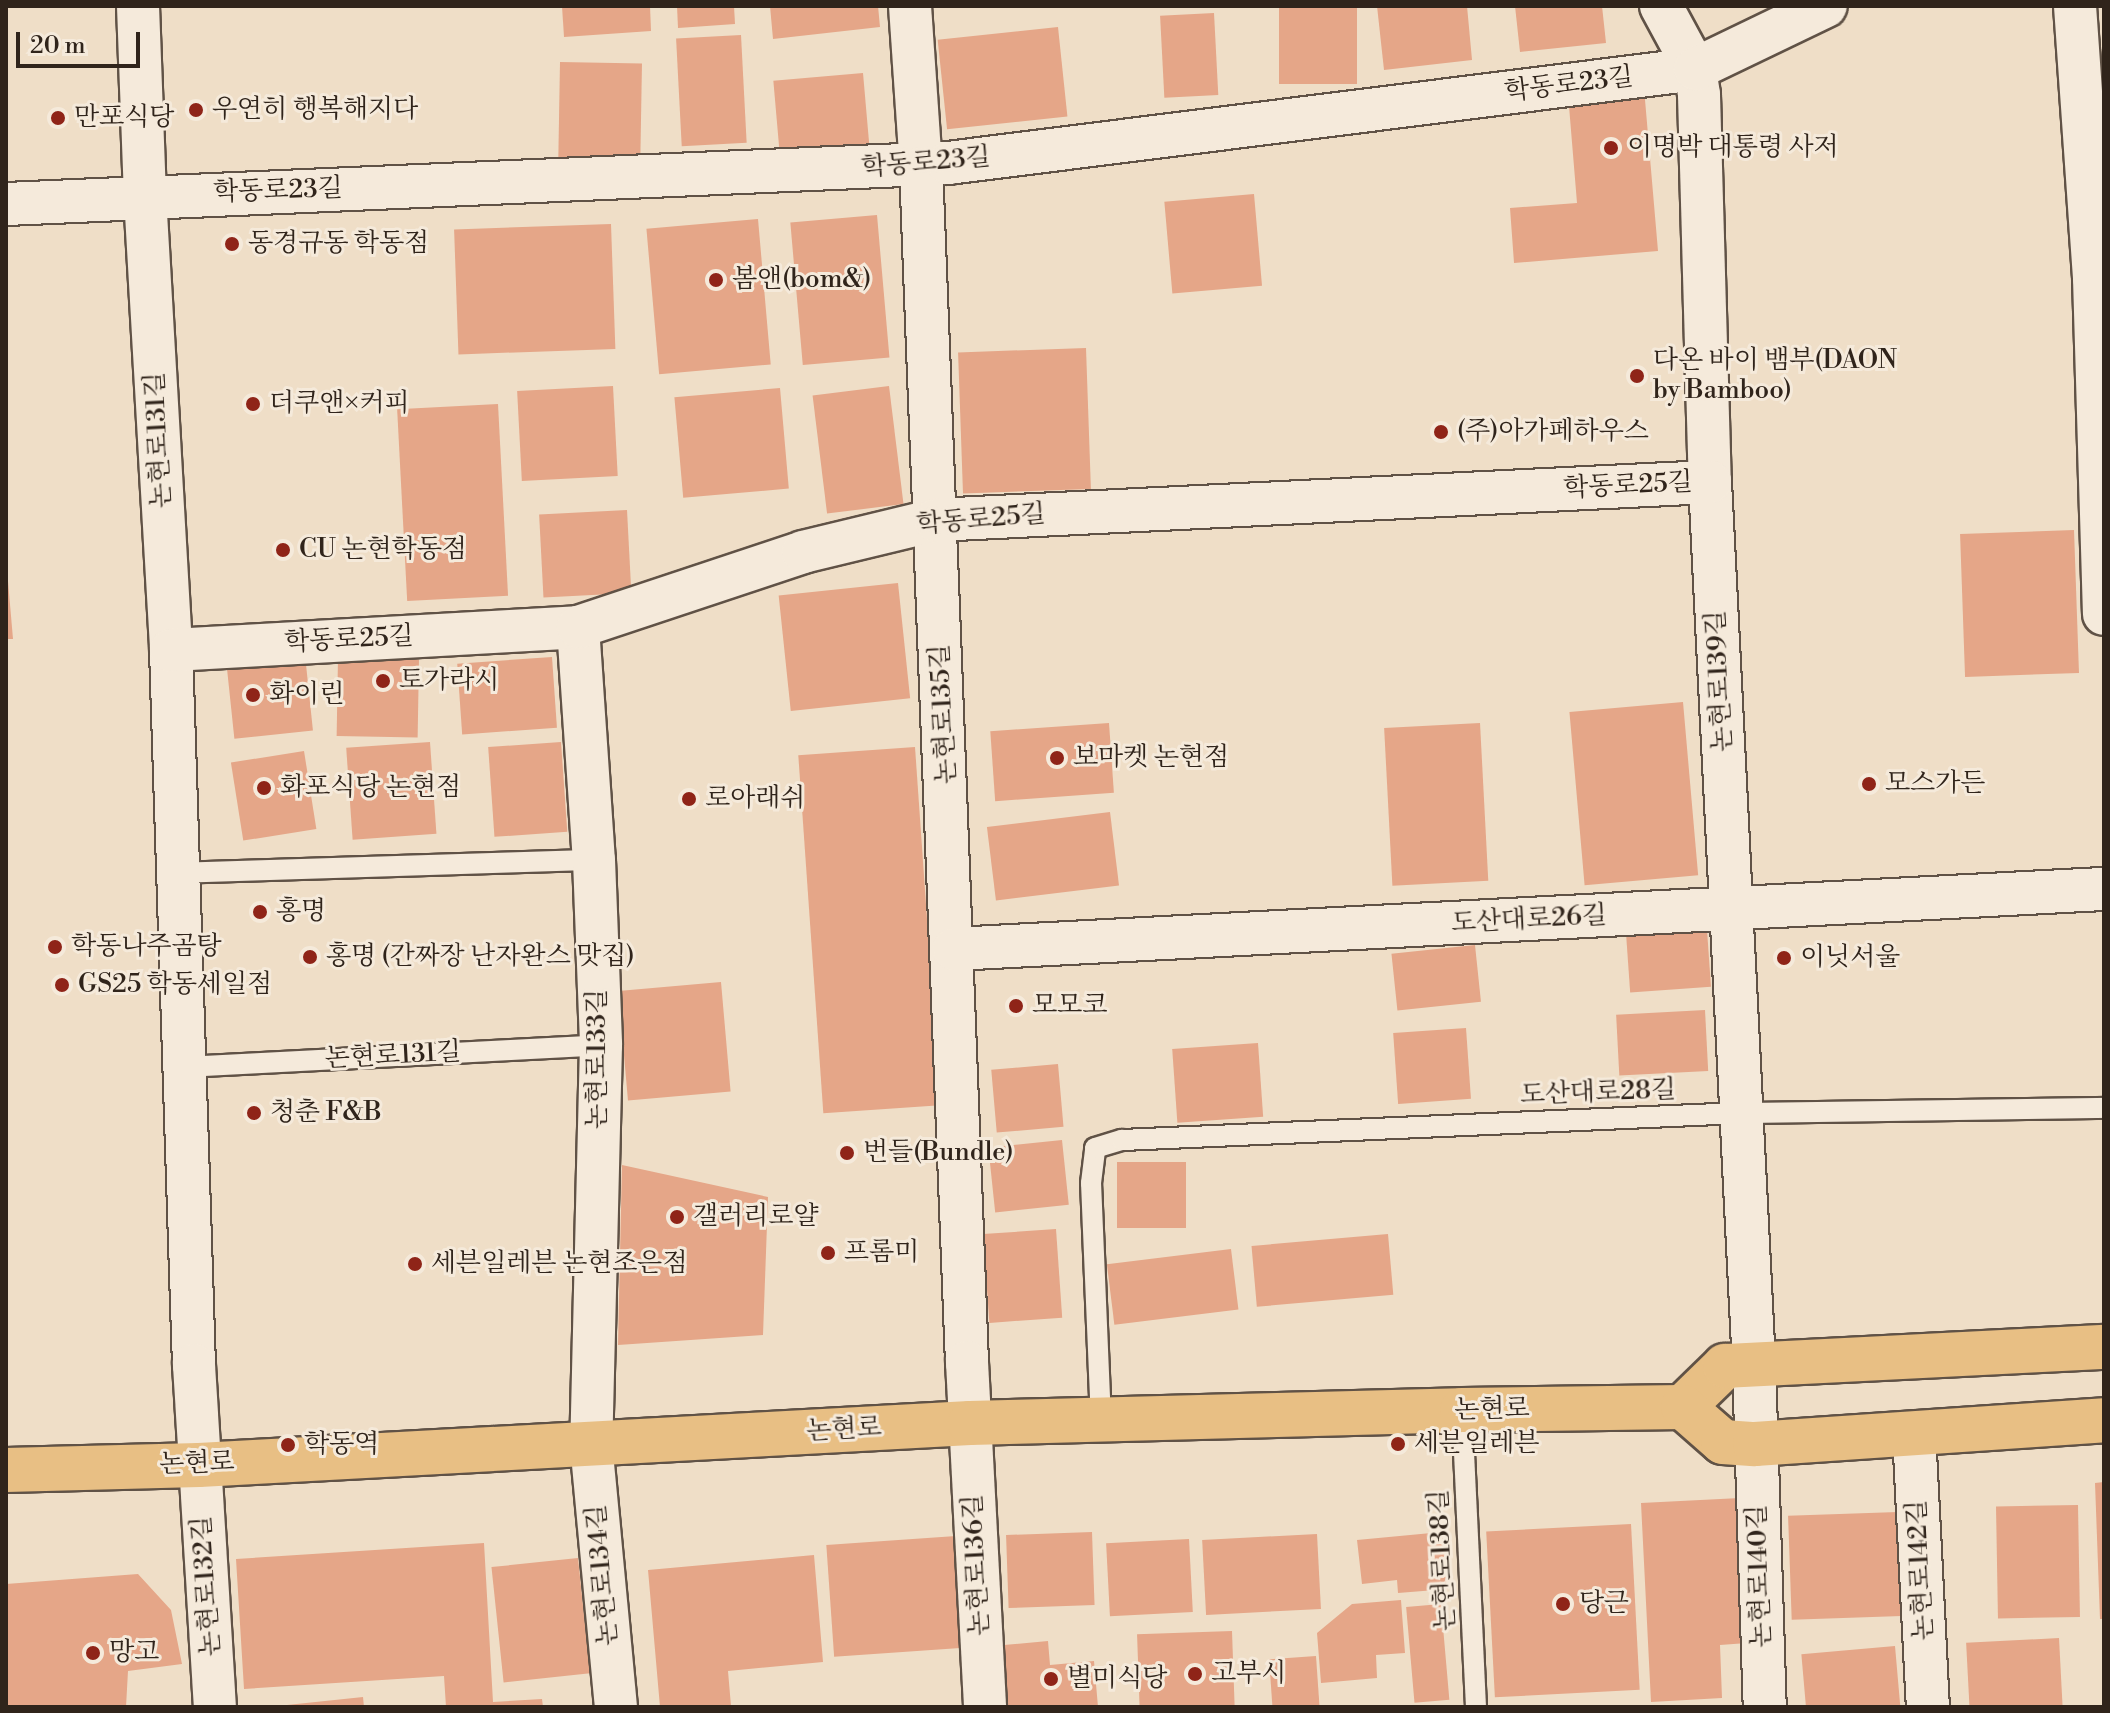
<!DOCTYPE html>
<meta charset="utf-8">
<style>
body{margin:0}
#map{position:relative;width:2110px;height:1713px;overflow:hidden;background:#efdec7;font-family:"Libre Bodoni","Noto Serif KR",serif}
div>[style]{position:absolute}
.building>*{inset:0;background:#e5a688;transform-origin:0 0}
.roads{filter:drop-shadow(2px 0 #605246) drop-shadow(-2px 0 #605246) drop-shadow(0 2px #605246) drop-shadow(0 -2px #605246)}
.service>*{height:20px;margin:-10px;padding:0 10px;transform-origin:10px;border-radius:10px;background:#f5eadb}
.minor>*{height:42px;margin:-21px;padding:0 21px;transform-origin:21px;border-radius:21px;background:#f5eadb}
.primary>*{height:44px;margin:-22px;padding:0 22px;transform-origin:22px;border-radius:22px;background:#e8bf84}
.dots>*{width:22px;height:22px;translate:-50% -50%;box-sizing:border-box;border:4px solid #f5eadb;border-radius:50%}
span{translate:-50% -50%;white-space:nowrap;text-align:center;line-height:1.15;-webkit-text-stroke:6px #f5eadb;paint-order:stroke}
.street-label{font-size:26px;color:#30241b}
.poi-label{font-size:26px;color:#30241b}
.left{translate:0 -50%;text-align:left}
.frame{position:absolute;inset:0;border:8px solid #30241b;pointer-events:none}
.scale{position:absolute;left:16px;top:32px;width:124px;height:36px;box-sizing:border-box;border:4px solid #30241b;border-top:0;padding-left:10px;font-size:24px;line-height:28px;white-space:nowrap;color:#30241b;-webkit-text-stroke:6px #f5eadb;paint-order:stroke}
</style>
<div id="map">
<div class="building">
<i style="clip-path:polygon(562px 6px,650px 6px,651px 31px,564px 37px)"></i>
<i style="clip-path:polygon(677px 6px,734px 6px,735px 24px,678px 28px)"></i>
<i style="clip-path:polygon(770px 6px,878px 6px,880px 27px,773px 39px)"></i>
<i style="left:1279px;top:6px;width:78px;height:78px"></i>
<i style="clip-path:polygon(1377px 6px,1467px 6px,1472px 60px,1384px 70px)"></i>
<i style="clip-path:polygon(1515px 6px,1602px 6px,1606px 43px,1520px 52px)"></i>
<i style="left:1214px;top:13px;width:82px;height:54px;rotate:87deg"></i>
<i style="left:1058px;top:27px;width:90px;height:121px;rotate:84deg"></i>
<i style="left:741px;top:35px;width:108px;height:65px;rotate:87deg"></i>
<i style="left:560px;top:62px;width:82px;height:95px;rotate:1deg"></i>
<i style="left:863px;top:73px;width:74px;height:90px;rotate:85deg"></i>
<i style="clip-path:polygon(1644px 88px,1658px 251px,1514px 263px,1510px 208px,1577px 203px,1568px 94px)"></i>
<i style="left:1254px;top:194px;width:92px;height:90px;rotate:85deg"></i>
<i style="left:877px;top:215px;width:143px;height:87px;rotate:85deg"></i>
<i style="left:758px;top:219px;width:146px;height:112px;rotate:85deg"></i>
<i style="left:611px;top:224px;width:125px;height:157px;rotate:88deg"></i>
<i style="left:1086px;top:348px;width:141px;height:128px;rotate:88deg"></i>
<i style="left:613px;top:386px;width:90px;height:96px;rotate:87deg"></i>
<i style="left:889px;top:386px;width:119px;height:77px;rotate:83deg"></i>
<i style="left:780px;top:388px;width:101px;height:106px;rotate:85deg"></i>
<i style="left:498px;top:404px;width:192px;height:101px;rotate:87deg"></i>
<i style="left:627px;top:510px;width:83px;height:88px;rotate:87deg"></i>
<i style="left:2074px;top:530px;width:143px;height:114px;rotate:88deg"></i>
<i style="clip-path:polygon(6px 558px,13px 639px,6px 639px)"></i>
<i style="left:898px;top:583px;width:116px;height:120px;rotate:84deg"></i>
<i style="left:305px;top:655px;width:76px;height:79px;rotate:84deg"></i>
<i style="left:552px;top:657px;width:71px;height:95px;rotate:86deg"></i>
<i style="left:338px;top:658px;width:81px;height:78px;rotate:1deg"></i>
<i style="left:1683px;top:702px;width:174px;height:114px;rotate:85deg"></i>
<i style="left:1109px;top:723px;width:70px;height:119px;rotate:86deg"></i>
<i style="left:1480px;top:723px;width:158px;height:96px;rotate:87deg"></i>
<i style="left:430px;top:742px;width:92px;height:84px;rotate:86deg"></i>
<i style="left:561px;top:742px;width:90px;height:73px;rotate:86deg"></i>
<i style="left:915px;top:747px;width:359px;height:117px;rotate:86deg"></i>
<i style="left:304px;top:751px;width:79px;height:74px;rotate:81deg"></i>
<i style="left:1110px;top:812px;width:74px;height:124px;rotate:83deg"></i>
<i style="left:1707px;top:930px;width:57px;height:81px;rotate:86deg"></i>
<i style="left:1475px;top:945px;width:57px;height:84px;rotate:84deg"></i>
<i style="left:721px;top:982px;width:110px;height:103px;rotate:85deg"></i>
<i style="left:1705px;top:1010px;width:61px;height:89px;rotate:87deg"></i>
<i style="left:1466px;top:1028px;width:71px;height:73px;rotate:86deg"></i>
<i style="left:1258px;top:1043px;width:74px;height:86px;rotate:86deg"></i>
<i style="left:1058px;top:1064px;width:63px;height:67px;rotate:85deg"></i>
<i style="left:1062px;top:1140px;width:65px;height:74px;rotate:84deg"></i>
<i style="left:1117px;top:1162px;width:69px;height:66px"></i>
<i style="clip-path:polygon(622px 1165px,768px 1197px,763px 1335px,618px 1345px)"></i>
<i style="left:1056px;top:1229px;width:89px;height:73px;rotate:86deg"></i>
<i style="left:1388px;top:1234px;width:61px;height:137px;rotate:85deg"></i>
<i style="left:1231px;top:1249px;width:61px;height:125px;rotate:83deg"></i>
<i style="clip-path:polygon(2104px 1482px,2104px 1619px,2100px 1619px,2095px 1483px)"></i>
<i style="clip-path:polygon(1740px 1498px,1747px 1643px,1720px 1645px,1722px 1698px,1651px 1702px,1641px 1503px)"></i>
<i style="left:2078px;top:1505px;width:112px;height:82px;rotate:89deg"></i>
<i style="left:1898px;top:1512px;width:104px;height:110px;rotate:88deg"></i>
<i style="left:1631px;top:1524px;width:166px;height:145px;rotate:87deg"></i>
<i style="left:1092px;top:1532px;width:73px;height:86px;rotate:88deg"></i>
<i style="clip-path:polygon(1442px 1532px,1448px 1589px,1398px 1593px,1397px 1580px,1362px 1584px,1357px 1540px)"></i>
<i style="left:1317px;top:1534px;width:75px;height:115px;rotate:87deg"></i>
<i style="left:956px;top:1536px;width:112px;height:130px;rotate:86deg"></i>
<i style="left:1189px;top:1539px;width:73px;height:83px;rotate:87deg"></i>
<i style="clip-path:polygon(484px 1543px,493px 1702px,542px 1699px,543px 1707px,446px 1707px,444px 1676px,244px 1689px,236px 1559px)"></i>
<i style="clip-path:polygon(814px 1555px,823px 1662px,728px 1671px,731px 1706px,660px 1707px,648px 1570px)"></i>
<i style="left:578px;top:1558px;width:116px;height:87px;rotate:84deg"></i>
<i style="clip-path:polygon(138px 1574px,171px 1610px,182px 1664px,128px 1671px,126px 1707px,6px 1707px,6px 1584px)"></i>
<i style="clip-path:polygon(1401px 1600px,1405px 1653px,1376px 1655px,1377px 1678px,1321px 1683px,1317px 1633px,1352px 1604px)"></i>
<i style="left:1441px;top:1604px;width:96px;height:35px;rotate:85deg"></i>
<i style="left:1232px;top:1631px;width:75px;height:95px;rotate:88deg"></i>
<i style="left:2059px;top:1638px;width:69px;height:93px;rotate:87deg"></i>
<i style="clip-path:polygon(1048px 1641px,1050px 1665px,1094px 1661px,1098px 1707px,1008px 1707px,1004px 1645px)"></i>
<i style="left:1895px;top:1646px;width:61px;height:94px;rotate:85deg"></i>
<i style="left:1316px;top:1656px;width:51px;height:47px;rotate:86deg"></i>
<i style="clip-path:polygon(363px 1697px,364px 1707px,287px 1707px,287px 1705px)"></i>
</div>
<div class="roads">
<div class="service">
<i style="left:176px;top:873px;width:418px;rotate:-1.8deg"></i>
<i style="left:185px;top:1067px;width:417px;rotate:-3deg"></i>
<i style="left:1462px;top:1410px;width:297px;rotate:87.3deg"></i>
<i style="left:1101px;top:1421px;width:238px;rotate:-92.4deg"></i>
<i style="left:1091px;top:1183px;width:35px;rotate:-83deg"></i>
<i style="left:1095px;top:1148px;width:28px;rotate:-17deg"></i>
<i style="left:1122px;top:1140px;width:619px;rotate:-2.5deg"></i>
<i style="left:1740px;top:1113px;width:364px;rotate:-0.8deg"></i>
</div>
<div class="minor">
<i style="left:138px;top:6px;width:190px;rotate:87.9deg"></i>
<i style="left:145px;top:196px;width:455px;rotate:86.7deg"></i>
<i style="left:171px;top:650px;width:715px;rotate:88.16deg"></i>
<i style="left:194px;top:1365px;width:343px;rotate:86.5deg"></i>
<i style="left:910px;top:6px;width:160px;rotate:86.1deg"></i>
<i style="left:921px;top:166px;width:1197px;rotate:87.8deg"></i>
<i style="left:967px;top:1362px;width:345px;rotate:87deg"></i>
<i style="left:1661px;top:6px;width:72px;rotate:61.6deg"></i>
<i style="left:1695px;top:69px;width:26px;rotate:81deg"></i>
<i style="left:1699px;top:95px;width:387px;rotate:88.4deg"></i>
<i style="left:1710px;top:482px;width:884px;rotate:87.15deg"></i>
<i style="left:1754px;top:1365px;width:342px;rotate:88.2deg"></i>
<i style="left:2075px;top:6px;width:273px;rotate:86deg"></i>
<i style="left:2094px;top:278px;width:336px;rotate:88.3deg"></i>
<i style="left:6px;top:204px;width:943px;rotate:-2.49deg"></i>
<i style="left:948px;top:163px;width:753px;rotate:-7.17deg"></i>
<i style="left:1695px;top:69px;width:145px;rotate:-25.7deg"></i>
<i style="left:578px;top:627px;width:234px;rotate:86.1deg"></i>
<i style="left:594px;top:860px;width:185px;rotate:87.8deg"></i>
<i style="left:601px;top:1045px;width:398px;rotate:91.4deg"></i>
<i style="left:591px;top:1443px;width:265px;rotate:84.6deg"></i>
<i style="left:171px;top:650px;width:408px;rotate:-3.2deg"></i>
<i style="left:578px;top:627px;width:237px;rotate:-18.4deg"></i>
<i style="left:803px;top:552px;width:136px;rotate:-13.6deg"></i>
<i style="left:935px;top:520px;width:776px;rotate:-2.81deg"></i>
<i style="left:954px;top:949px;width:1152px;rotate:-2.99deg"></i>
<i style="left:1914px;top:1433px;width:274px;rotate:87.1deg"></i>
</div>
<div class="primary">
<i style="left:1683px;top:1407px;width:59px;rotate:-44.3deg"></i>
<i style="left:1725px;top:1366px;width:379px;rotate:-2.9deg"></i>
<i style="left:6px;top:1470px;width:193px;rotate:-1.5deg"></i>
<i style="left:199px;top:1465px;width:772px;rotate:-3.12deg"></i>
<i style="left:970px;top:1423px;width:492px;rotate:-1.5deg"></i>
<i style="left:1462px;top:1410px;width:221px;rotate:-0.8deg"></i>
<i style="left:1683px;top:1407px;width:53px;rotate:41.2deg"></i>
<i style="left:1723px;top:1442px;width:32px;rotate:4deg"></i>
<i style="left:1755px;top:1444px;width:350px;rotate:-3.9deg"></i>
</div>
</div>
<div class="dots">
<i style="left:196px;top:110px;background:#8f2418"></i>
<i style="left:58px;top:118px;background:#8f2418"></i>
<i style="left:1611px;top:148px;background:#8f2418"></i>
<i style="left:232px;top:244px;background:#8f2418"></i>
<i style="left:716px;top:280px;background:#8f2418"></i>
<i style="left:1637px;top:376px;background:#8f2418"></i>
<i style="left:253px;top:404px;background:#8f2418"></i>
<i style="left:1441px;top:432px;background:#8f2418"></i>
<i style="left:283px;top:550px;background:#8f2418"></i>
<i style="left:383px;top:681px;background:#8f2418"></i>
<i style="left:253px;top:695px;background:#8f2418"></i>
<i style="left:1057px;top:758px;background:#8f2418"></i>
<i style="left:1869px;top:784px;background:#8f2418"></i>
<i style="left:264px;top:788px;background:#8f2418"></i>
<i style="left:689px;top:799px;background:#8f2418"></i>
<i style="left:260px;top:912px;background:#8f2418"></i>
<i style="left:55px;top:947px;background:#8f2418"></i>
<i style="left:310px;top:957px;background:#8f2418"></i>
<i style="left:1784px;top:958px;background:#8f2418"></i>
<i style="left:62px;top:985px;background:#8f2418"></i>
<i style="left:1016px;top:1006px;background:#8f2418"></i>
<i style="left:254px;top:1113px;background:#8f2418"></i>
<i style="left:847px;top:1153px;background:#8f2418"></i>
<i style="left:677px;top:1217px;background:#8f2418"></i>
<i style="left:828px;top:1253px;background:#8f2418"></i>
<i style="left:415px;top:1264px;background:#8f2418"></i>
<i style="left:1398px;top:1444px;background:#8f2418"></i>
<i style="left:288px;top:1445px;background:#8f2418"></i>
<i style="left:1563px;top:1604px;background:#8f2418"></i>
<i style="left:93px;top:1653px;background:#8f2418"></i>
<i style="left:1195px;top:1674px;background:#8f2418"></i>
<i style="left:1051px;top:1679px;background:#8f2418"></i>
</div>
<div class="street-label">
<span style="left:1569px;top:85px;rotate:-7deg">학동로23길</span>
<span style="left:926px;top:163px;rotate:-5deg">학동로23길</span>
<span style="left:278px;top:191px;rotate:-2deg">학동로23길</span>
<span style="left:159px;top:440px;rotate:-93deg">논현로131길</span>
<span style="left:1628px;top:486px;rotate:-3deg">학동로25길</span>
<span style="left:981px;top:520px;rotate:-5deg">학동로25길</span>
<span style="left:349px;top:640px;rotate:-3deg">학동로25길</span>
<span style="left:1720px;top:681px;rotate:-93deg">논현로139길</span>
<span style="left:944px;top:714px;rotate:-93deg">논현로135길</span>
<span style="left:1529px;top:920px;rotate:-3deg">도산대로26길</span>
<span style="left:393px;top:1056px;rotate:-3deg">논현로131길</span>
<span style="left:598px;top:1059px;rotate:-90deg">논현로133길</span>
<span style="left:1598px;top:1093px;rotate:-2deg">도산대로28길</span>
<span style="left:1492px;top:1410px;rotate:-1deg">논현로</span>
<span style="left:844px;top:1430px;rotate:-3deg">논현로</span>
<span style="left:197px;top:1464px;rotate:-2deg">논현로</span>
<span style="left:1443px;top:1560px;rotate:-93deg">논현로138길</span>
<span style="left:977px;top:1565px;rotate:-93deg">논현로136길</span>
<span style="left:1921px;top:1570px;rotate:-93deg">논현로142길</span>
<span style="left:603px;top:1575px;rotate:-95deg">논현로134길</span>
<span style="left:1760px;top:1576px;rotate:-92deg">논현로140길</span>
<span style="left:207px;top:1586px;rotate:-94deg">논현로132길</span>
</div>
<div class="poi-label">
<span class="left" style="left:212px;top:110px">우연히 행복해지다</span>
<span class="left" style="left:74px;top:118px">만포식당</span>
<span class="left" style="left:1627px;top:148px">이명박 대통령 사저</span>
<span class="left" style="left:248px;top:244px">동경규동 학동점</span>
<span class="left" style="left:732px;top:280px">봄앤(bom&amp;)</span>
<span class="left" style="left:1653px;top:376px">다온 바이 뱀부(DAON<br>by Bamboo)</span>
<span class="left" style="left:269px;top:404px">더쿠앤×커피</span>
<span class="left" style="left:1457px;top:432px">(주)아가페하우스</span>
<span class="left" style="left:299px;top:550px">CU 논현학동점</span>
<span class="left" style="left:399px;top:681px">토가라시</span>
<span class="left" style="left:269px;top:695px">화이린</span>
<span class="left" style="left:1073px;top:758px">보마켓 논현점</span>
<span class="left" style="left:1885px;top:784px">모스가든</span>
<span class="left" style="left:280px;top:788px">화포식당 논현점</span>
<span class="left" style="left:705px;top:799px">로아래쉬</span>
<span class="left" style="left:276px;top:912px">홍명</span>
<span class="left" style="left:71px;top:947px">학동나주곰탕</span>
<span class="left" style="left:326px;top:957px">홍명 (간짜장 난자완스 맛집)</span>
<span class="left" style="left:1800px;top:958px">이닛서울</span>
<span class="left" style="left:78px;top:985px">GS25 학동세일점</span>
<span class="left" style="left:1032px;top:1006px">모모코</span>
<span class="left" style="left:270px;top:1113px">청춘 F&amp;B</span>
<span class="left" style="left:863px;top:1153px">번들(Bundle)</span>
<span class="left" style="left:693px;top:1217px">갤러리로얄</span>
<span class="left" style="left:844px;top:1253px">프롬미</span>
<span class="left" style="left:431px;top:1264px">세븐일레븐 논현조은점</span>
<span class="left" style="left:1414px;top:1444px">세븐일레븐</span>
<span class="left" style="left:304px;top:1445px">학동역</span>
<span class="left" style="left:1579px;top:1604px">당근</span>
<span class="left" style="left:109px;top:1653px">망고</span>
<span class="left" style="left:1211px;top:1674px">고부시</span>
<span class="left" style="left:1067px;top:1679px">별미식당</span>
</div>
<div class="frame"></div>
<div class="scale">20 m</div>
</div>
